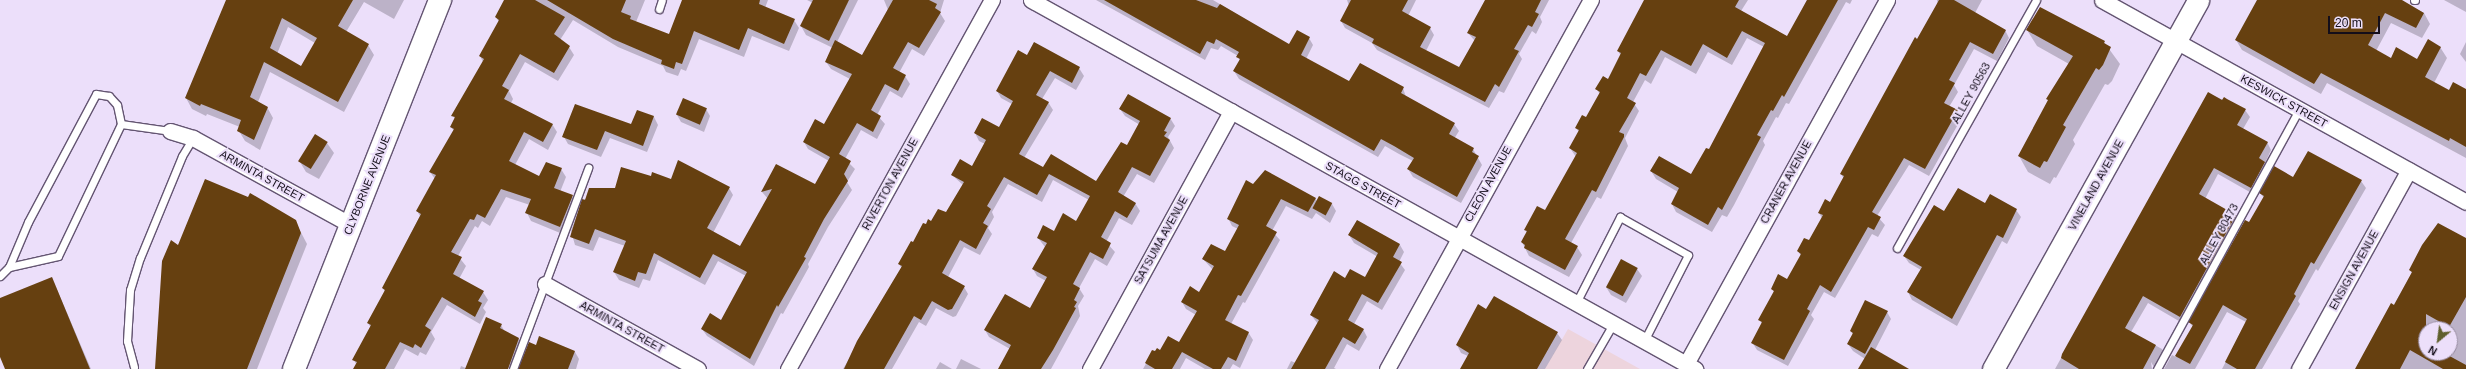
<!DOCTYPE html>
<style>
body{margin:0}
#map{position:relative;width:2466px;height:369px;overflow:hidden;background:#ecdffa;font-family:Arial,sans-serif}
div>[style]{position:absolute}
.education>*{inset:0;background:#edd4dd}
.shadow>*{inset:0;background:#0003}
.building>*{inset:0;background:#664010;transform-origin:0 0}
.roads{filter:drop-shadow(1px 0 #645572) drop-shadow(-1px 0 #645572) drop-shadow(0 1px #645572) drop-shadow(0 -1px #645572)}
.lane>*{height:7px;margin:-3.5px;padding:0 3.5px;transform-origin:3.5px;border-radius:3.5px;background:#fff}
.street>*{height:15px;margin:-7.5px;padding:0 7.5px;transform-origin:7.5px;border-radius:7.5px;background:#fff}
.secondary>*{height:21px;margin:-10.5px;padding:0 10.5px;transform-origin:10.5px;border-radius:10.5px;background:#fff}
.primary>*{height:22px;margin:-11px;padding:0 11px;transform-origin:11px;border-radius:11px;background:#fff}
span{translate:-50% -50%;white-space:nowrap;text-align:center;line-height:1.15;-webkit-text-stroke:4px #ecdffa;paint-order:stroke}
.street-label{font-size:11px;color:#140e1a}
.north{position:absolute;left:2418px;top:321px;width:40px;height:40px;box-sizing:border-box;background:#ecdffa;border:1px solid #968ba0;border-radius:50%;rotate:209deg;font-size:11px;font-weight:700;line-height:16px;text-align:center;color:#140e1a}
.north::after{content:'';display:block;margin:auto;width:14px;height:18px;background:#5f5f2d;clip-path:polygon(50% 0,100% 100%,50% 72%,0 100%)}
.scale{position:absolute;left:2328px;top:16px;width:52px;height:18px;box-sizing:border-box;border:2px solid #140e1a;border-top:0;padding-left:5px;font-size:12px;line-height:14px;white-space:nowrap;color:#140e1a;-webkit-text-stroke:3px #ecdffa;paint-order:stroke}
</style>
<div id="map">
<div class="education">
<i style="clip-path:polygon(1568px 329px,1640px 369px,1545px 369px)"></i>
</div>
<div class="shadow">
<i style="clip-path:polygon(evenodd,227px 0,404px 0,394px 19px,364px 2px,346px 32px,368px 45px,374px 55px,344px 112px,270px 72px,258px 102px,267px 107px,273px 118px,260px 150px,245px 141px,239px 131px,240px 127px,207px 114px,206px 116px,192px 109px,186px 98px,227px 0,288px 27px,315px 43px,301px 67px,277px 54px,288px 27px)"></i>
<i style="clip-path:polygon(505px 0,645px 0,636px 22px,669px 35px,683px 0,768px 0,765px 8px,794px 20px,799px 28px,789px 51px,752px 36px,744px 57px,699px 39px,686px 71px,681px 69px,678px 76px,666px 72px,663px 66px,618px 47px,573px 20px,560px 40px,569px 47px,574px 55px,558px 81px,525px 62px,509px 91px,513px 99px,511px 103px,552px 124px,557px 132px,548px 150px,529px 139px,515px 165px,540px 177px,561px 169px,566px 177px,560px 192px,572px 196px,577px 204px,565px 235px,531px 221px,527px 213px,530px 205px,506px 197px,490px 226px,482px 221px,478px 228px,475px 226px,458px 256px,466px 266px,459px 279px,483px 292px,488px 300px,483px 308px,486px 312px,480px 324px,447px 305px,431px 332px,435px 339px,426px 355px,420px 352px,418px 356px,405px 349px,394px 369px,354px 369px,356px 364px,354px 360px,371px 328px,368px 323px,385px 292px,383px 288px,420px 216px,417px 211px,435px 179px,430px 172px,454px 131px,451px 127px,455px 119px,453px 116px,483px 62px,480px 56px,499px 22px,496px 17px)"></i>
<i style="clip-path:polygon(807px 0,858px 0,837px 42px,863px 56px,888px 10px,884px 0,944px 0,940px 13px,945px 21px,924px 56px,912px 49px,899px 73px,905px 76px,910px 84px,902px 98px,890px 91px,877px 115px,885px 124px,877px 139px,861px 130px,845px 159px,855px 169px,847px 182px,852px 190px,828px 227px,808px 264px,809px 267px,783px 314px,781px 313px,754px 366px,707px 336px,702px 329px,721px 321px,746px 276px,718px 261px,705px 285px,658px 260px,650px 281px,643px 279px,639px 288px,619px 280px,614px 272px,625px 246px,599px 237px,593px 251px,575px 245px,571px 231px,582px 200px,652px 177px,729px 188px,733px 195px,713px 233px,741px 247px,768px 199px,762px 192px,777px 165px,815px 186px,829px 161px,808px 149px,804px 142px,825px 125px,850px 79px,831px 69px,826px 62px,833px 48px,806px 35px,801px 26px,813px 3px)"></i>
<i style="clip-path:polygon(1096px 0,1213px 0,1290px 46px,1309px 38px,1313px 45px,1306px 59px,1349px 83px,1403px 88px,1406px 97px,1454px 124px,1459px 131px,1454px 139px,1473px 149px,1482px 165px,1461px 203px,1413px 177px,1408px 169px,1413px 161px,1399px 154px,1385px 146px,1378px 157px,1239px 79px,1234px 71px,1240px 61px,1238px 56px,1221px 46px,1218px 50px,1211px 48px,1205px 60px)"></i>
<i style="clip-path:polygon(1347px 0,1416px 0,1408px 16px,1430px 28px,1434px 35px,1426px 51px,1459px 68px,1475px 41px,1468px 33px,1496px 0,1549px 0,1540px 17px,1542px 22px,1536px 34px,1532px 31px,1519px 54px,1522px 59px,1504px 93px,1499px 91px,1489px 108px,1377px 50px,1372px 43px,1345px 28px,1341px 21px,1349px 6px)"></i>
<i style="clip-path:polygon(1646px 0,1748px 0,1741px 11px,1788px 37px,1807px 0,1852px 0,1850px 4px,1846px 2px,1789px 104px,1786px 103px,1778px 118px,1776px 117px,1763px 141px,1765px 145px,1734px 205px,1727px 217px,1722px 215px,1712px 232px,1676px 212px,1672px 204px,1678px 192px,1656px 179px,1651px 171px,1692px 176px,1709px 151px,1764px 47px,1747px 38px,1732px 65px,1708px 52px,1696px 74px,1665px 57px,1651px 84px,1645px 80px,1633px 102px,1639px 111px,1625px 138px,1628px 146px,1601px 199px,1597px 197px,1571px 243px,1577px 247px,1582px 255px,1569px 277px,1529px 256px,1522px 242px,1527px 233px,1525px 230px,1546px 212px,1576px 157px,1570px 148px,1579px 132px,1576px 128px,1586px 118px,1600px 95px,1597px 89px,1608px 80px,1621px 56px,1618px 51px)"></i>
<i style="clip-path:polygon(1937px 0,1982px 0,1975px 13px,2005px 30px,2009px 38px,1997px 61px,1974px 49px,1954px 85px,1958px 92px,1949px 107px,1957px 111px,1961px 119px,1929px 176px,1909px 165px,1877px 216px,1885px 225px,1878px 237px,1872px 234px,1835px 298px,1824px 292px,1811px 315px,1814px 319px,1788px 366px,1757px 350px,1752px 342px,1762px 324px,1760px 320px,1774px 292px,1772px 289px,1788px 280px,1801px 256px,1798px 251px,1809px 241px,1822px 218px,1819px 213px,1830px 203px,1844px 179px,1841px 174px,1938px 5px)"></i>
<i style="clip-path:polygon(2259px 0,2400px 0,2424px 13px,2430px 24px,2422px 38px,2391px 23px,2376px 51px,2391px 59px,2417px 60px,2440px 47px,2447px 58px,2434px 83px,2449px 91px,2466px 90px,2466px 158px,2327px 83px,2321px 94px,2242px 50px,2236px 40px)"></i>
<i style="clip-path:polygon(2444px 0,2466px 0,2466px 12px)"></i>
<i style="clip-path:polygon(2027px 30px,2104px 42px,2120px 64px,2112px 81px,2108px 85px,2105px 84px,2073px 140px,2075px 144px,2056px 178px,2054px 177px,2050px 184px,2028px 172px,2019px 156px,2069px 64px,2037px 46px)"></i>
<i style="clip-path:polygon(2466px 42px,2466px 62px,2460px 54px)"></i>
<i style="clip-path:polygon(1035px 43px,1079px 68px,1084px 76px,1076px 90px,1055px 78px,1042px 99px,1048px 102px,1053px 110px,1024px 158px,1044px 168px,1097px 182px,1127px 147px,1140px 125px,1125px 116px,1120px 109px,1170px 118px,1175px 126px,1168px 137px,1174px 148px,1154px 183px,1137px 174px,1123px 197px,1135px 203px,1140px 211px,1132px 225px,1119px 218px,1106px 242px,1115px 252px,1107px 266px,1095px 259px,1079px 288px,1084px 296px,1078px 306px,1080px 316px,1051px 369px,999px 369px,1010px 349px,989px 337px,985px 330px,1031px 309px,1046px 281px,1037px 276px,1033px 269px,1045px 247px,1038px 238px,1076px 222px,1089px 200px,1053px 180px,1042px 202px,1008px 184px,992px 212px,994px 217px,988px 228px,992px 234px,980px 255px,964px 247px,948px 277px,964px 287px,968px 294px,956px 316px,953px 317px,936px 308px,926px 326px,919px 322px,892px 369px,843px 369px,902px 269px,899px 264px,926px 226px,946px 214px,963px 185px,952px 175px,972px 167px,985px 144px,979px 141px,975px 133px,999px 128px,1012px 104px,1001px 98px,997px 91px,1027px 57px)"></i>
<i style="clip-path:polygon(2208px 93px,2245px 110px,2250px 117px,2243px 129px,2267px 142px,2271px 150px,2265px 163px,2269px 170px,2255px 195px,2218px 174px,2205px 199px,2235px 216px,2239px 223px,2184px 324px,2148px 303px,2131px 332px,2162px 349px,2166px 357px,2155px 369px,2151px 362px,2152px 369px,2055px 369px)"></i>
<i style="clip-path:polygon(706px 109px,710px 116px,704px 132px,681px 122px,677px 115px)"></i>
<i style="clip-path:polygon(637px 111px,654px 117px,658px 125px,647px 152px,610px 138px,601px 157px,568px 144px,564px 137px,632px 125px)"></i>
<i style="clip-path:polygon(327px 143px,334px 153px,319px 179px,306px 172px,300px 162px)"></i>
<i style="clip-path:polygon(2293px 179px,2361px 181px,2366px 188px,2318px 271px,2316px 269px,2298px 301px,2300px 304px,2262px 369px,2222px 369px,2246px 322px,2227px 312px,2195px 369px,2164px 369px,2172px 355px,2176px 357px,2193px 328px,2190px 322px,2264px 198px,2260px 193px)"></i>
<i style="clip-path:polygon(1253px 185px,1315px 198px,1317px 201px,1319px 197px,1332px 204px,1336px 211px,1330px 223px,1316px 213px,1312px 219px,1286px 206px,1272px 231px,1280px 240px,1245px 303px,1243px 302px,1231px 324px,1248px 332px,1253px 340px,1240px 368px,1233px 364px,1230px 369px,1205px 369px,1186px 358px,1180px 369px,1143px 369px,1153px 351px,1155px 353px,1179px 344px,1196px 315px,1186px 309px,1182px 302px,1200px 293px,1213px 270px,1203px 259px,1225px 253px,1238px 229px,1232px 226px,1228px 218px)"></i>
<i style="clip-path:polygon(1985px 204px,2016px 210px,2021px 217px,2007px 244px,2002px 241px,1957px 326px,1912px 300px,1908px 292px,1921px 270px,1909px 263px,1904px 256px)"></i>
<i style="clip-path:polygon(295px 221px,307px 244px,257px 369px,156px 369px)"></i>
<i style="clip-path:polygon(1358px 221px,1400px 245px,1404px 252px,1399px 262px,1405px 270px,1382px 310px,1367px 301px,1354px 324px,1363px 329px,1367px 337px,1359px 351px,1347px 344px,1334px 368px,1336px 369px,1287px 369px,1291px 361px,1296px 363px,1318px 324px,1311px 315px,1346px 279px,1366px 278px,1378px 257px,1354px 243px,1349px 235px)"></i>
<i style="clip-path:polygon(evenodd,2466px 239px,2466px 369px,2357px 369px,2412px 273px,2410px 270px,2466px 239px,2426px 329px,2450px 329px,2450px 353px,2426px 353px,2426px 329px)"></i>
<i style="clip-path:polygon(1637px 269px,1642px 276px,1626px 303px,1611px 295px,1606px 287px)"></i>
<i style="clip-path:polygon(52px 278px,91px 369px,6px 369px,0 353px,0 299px)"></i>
<i style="clip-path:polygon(1887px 312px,1891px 319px,1875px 350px,1907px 369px,1859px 369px,1865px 359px,1853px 351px,1848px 344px,1853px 335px,1851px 331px)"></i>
<i style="clip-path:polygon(501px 325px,505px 332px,519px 339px,523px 346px,515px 367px,510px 365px,508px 369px,472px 369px)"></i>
<i style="clip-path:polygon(1557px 333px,1562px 340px,1545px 369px,1461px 369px,1468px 356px,1461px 353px,1457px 345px)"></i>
<i style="clip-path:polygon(537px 346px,575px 352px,579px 359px,576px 369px,524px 369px)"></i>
<i style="clip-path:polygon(961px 359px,981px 369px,956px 369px)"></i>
<i style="clip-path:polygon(940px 362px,952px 369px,936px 369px)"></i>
<i style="clip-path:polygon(461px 366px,468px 369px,460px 369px)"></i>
</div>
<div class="building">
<i style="clip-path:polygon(evenodd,226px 0,353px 0,338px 26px,369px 44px,338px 102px,264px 62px,250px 97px,268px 107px,254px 140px,237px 131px,241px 120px,201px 104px,200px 106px,185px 98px,226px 0,282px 18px,317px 38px,301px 66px,270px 48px,282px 18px)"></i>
<i style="clip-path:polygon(504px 0,535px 0,565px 17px,554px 34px,570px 46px,554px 73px,520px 54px,502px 86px,509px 90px,504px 99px,553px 124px,543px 142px,524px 132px,509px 161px,539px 176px,546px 162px,562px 168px,554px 188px,573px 195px,560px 227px,525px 213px,531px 199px,501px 189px,485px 218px,477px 214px,474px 220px,470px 219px,451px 252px,462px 257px,453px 274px,484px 291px,478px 301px,482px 303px,475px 317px,442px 297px,425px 326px,431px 330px,421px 348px,415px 344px,413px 348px,400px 342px,385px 369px,353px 369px,357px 362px,352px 360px,371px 325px,367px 323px,385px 290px,382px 288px,421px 214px,416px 211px,436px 175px,429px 172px,454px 129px,450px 127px,455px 117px,451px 116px,484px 59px,479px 56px,499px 20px,495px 17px)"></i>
<i style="clip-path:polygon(547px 0,626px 0,621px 12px,631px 16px,630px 19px,669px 34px,682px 0,760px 0,759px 4px,795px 19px,784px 44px,748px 28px,739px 50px,694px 31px,682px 64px,676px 62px,674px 69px,661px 64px,662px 60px,613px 39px)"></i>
<i style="clip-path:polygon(813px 0,849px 0,829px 41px,800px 26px)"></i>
<i style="clip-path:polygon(893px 0,929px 0,937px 4px,935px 8px,941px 12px,919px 48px,908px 42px,893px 68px,906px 75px,898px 91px,885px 84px,871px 110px,881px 116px,873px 132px,857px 123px,839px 154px,851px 161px,844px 174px,848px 181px,824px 219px,804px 257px,806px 258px,778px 307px,777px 305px,750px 359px,701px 329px,710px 313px,721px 320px,747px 272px,713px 254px,700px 278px,654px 253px,646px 274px,638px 272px,635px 281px,613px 272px,626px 241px,595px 229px,589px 244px,570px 237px,582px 199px,585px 200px,589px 188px,615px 188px,621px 167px,651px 176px,652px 172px,671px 179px,678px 160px,730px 187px,707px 228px,740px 246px,772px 189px,761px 192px,776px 164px,815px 184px,830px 157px,803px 142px,815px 119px,824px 124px,852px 74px,825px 62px,835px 40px,862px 55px)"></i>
<i style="clip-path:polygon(1104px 0,1196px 0,1217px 8px,1220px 4px,1289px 44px,1297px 30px,1310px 37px,1301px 55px,1349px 81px,1360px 63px,1404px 87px,1401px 93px,1455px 123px,1449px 134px,1474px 148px,1472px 152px,1479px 156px,1457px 197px,1407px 169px,1414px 158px,1394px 146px,1381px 139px,1374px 151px,1233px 71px,1240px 59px,1236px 57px,1239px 52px,1216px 39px,1214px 44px,1207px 41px,1200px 54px)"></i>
<i style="clip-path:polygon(1351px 0,1408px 0,1402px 11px,1431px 27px,1420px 47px,1459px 67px,1476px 37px,1467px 33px,1485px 0,1541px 0,1535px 12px,1539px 14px,1532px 27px,1528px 25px,1514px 49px,1519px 51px,1499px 87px,1495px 84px,1485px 102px,1372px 43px,1374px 39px,1340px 21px)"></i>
<i style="clip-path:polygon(1644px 0,1739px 0,1735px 7px,1787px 36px,1807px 0,1838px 0,1784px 97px,1782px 95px,1773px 111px,1771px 110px,1757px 135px,1761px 137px,1722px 210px,1718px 207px,1708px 225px,1671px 204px,1679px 188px,1650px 171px,1659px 156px,1691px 174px,1706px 148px,1709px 149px,1765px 43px,1742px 31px,1727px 58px,1703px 44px,1691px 66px,1661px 50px,1646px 76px,1640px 73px,1627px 98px,1636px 103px,1619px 132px,1624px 134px,1624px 137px,1596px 192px,1592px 190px,1565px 239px,1578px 246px,1565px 270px,1524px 248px,1525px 245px,1521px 242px,1527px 231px,1524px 230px,1537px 206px,1545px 210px,1577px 153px,1569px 148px,1579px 130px,1575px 128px,1582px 115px,1586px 117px,1600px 92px,1595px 89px,1603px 76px,1608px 79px,1621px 53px,1617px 51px)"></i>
<i style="clip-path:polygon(1939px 0,1954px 0,2006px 30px,1993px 54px,1970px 42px,1949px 80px,1955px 83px,1944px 103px,1958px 110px,1925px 169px,1904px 158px,1872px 212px,1881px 217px,1874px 230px,1868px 227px,1831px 292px,1820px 285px,1807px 309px,1810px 311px,1784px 360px,1751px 343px,1762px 322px,1758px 320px,1774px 291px,1771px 289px,1778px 274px,1787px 279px,1801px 254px,1797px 251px,1804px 238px,1809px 240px,1823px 215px,1818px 213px,1825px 199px,1830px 202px,1844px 176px,1840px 174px,1915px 37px,1917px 39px)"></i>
<i style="clip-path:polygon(2257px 0,2402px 0,2424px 13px,2416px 28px,2385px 13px,2368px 45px,2391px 58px,2396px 47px,2417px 59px,2428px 39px,2441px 47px,2425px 77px,2449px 90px,2453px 82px,2466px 89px,2466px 147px,2450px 138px,2449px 141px,2321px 73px,2314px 84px,2235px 40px)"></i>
<i style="clip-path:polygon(2040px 7px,2105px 41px,2104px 43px,2111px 47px,2103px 65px,2099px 70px,2096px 68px,2063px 125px,2066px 127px,2047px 162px,2044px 161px,2040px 168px,2018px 156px,2048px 100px,2046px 99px,2073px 56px,2026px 30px)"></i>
<i style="clip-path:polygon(1034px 42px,1080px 67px,1072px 83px,1050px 71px,1036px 95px,1049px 102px,1019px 154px,1043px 167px,1051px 154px,1096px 181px,1121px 142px,1127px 145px,1140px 121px,1119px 109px,1128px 94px,1171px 118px,1164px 131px,1167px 132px,1164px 136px,1170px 140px,1150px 176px,1132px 167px,1118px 192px,1136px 203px,1127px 218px,1115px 211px,1101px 237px,1111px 243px,1103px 259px,1090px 252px,1073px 284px,1080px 288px,1074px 300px,1077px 302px,1074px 307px,1076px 308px,1053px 350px,1041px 369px,998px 369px,1011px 345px,984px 330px,1005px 294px,1030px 308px,1047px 277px,1032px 269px,1047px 243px,1037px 238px,1043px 225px,1054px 231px,1063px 213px,1076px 221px,1090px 196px,1049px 174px,1037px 195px,1004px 177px,987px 206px,991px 209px,983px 223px,988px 226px,976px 249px,960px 240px,942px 273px,965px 286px,952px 309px,948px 310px,932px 301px,921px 320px,914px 316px,884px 369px,844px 369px,857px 341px,902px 266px,898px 264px,911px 241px,913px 242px,923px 223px,926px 224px,928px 219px,931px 221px,938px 209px,946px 212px,964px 182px,951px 175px,960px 159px,972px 166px,986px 140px,974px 133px,982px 118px,999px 127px,1013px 101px,996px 91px,1018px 50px,1027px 55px)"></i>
<i style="clip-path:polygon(2208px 92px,2222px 100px,2224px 97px,2227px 99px,2246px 109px,2237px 125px,2268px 142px,2259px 158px,2265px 162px,2251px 188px,2214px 168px,2199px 194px,2236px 215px,2180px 317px,2143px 296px,2125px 328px,2156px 345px,2143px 369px,2079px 369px,2061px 358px,2062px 354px)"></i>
<i style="left:683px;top:98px;width:26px;height:18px;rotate:23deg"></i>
<i style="clip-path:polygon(575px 104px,631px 124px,637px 110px,654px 116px,643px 146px,605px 131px,597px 150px,562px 137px)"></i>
<i style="left:315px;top:134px;width:15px;height:32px;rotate:32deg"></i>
<i style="clip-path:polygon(2308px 151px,2362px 180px,2314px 264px,2311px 262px,2294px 294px,2296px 296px,2255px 369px,2237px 369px,2225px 362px,2247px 319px,2223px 305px,2190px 364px,2175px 356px,2193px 325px,2188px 322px,2245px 220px,2249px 222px,2264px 196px,2259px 193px,2274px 166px,2293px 177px)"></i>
<i style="clip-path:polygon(1265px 170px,1316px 198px,1308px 212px,1281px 199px,1266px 226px,1277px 232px,1241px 296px,1238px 295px,1225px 320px,1249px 332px,1236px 361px,1228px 357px,1221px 369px,1213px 369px,1182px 352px,1172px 369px,1155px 369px,1145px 363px,1152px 350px,1155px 351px,1157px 348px,1160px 350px,1168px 336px,1179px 342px,1197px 311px,1181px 302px,1190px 286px,1199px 292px,1214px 266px,1202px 259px,1211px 244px,1225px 251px,1239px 225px,1227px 219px,1246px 180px,1253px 184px)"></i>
<i style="clip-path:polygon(205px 179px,248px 197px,250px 193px,296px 220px,301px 233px,247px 369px,155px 369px,162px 261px,171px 240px,178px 245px)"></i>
<i style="clip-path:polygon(1958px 188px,1985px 203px,1990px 194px,2017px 209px,2003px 238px,1997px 235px,1952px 319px,1907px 292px,1922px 267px,1903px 256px,1934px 205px,1944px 211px)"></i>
<i style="left:1319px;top:196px;width:15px;height:14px;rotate:28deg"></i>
<i style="clip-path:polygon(1357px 220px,1400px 244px,1393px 257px,1402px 262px,1378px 303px,1362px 294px,1348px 320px,1364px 329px,1355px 344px,1343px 337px,1325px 369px,1291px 369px,1319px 320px,1310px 315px,1334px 271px,1345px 278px,1350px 269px,1365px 277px,1378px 253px,1348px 235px)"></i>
<i style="clip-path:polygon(2438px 223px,2466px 238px,2466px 297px,2449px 327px,2426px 314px,2426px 353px,2444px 353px,2466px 365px,2466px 369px,2443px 369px,2410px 350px,2400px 369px,2355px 369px,2391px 303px,2394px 305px,2412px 272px,2409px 270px,2422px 245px)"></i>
<i style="left:1621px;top:259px;width:19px;height:32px;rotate:28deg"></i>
<i style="clip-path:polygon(52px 277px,90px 369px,5px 369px,0 357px,0 298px)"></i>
<i style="clip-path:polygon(1494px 296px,1558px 332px,1537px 369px,1460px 369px,1469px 353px,1456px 345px,1478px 304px,1486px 309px)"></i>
<i style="clip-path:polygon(1865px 300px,1888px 311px,1865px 354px,1847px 344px,1853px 333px,1850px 331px)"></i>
<i style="clip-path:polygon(486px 317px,502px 324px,500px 328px,519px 338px,508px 369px,465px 369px)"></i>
<i style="clip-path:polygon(539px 336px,575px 351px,568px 369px,518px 369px,529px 342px,536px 345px)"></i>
<i style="clip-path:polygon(1871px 347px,1909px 369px,1858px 369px)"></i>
</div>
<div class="roads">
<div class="lane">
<i style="left:2414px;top:0;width:1px"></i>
<i style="left:659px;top:9px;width:9px;rotate:-72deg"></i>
<i style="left:121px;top:124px;width:49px;rotate:8.1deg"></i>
<i style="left:1897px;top:248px;width:284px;rotate:-60.7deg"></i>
<i style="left:0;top:276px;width:13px;rotate:-45deg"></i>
<i style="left:9px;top:267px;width:49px;rotate:-67.1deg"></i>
<i style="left:28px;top:222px;width:145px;rotate:-62deg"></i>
<i style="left:96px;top:94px;width:13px;rotate:9deg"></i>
<i style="left:109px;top:96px;width:12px;rotate:48deg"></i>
<i style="left:117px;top:105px;width:19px;rotate:78deg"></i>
<i style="left:121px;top:124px;width:146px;rotate:115.5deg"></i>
<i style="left:58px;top:256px;width:50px;rotate:167.3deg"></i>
<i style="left:1576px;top:303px;width:97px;rotate:-62.9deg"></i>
<i style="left:1620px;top:217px;width:78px;rotate:29.2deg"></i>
<i style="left:1688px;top:255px;width:97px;rotate:117.1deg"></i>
<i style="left:134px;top:367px;width:27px;rotate:-105deg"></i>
<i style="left:127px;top:341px;width:51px;rotate:-86.6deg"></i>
<i style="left:130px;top:290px;width:34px;rotate:-73deg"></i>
<i style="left:140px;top:258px;width:110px;rotate:-67.6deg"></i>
<i style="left:182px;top:156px;width:21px;rotate:-59deg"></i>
<i style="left:513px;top:369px;width:215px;rotate:-69.5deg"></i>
<i style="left:1587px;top:369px;width:52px;rotate:-60deg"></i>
<i style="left:2157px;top:369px;width:295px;rotate:-61.3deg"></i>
</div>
<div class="street">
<i style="left:1031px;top:0;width:760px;rotate:29.06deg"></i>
<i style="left:2102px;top:0;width:416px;rotate:29deg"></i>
<i style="left:170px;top:131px;width:24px;rotate:17deg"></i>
<i style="left:193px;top:138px;width:180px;rotate:28.8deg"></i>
<i style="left:545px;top:284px;width:175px;rotate:29.1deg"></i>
<i style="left:1686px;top:364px;width:416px;rotate:-61.1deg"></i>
<i style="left:788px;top:369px;width:422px;rotate:-61.1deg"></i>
<i style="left:1090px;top:369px;width:294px;rotate:-61.3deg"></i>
<i style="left:1387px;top:369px;width:422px;rotate:-61.1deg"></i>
<i style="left:2299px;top:369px;width:227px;rotate:-61.1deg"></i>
</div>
<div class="secondary">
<i style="left:1993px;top:369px;width:422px;rotate:-60.9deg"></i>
</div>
<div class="primary">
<i style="left:294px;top:369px;width:397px;rotate:-68.4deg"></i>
</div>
</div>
<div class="street-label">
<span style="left:1971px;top:93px;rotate:-61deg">ALLEY 90563</span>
<span style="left:2284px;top:101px;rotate:29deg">KESWICK STREET</span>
<span style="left:262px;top:176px;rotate:29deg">ARMINTA STREET</span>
<span style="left:1786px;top:182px;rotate:-61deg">CRANER AVENUE</span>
<span style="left:890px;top:184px;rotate:-61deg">RIVERTON AVENUE</span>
<span style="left:1488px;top:184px;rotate:-61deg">CLEON AVENUE</span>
<span style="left:367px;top:185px;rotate:-68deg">CLYBORNE AVENUE</span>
<span style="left:1363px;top:185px;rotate:29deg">STAGG STREET</span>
<span style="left:2096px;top:185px;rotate:-61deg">VINELAND AVENUE</span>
<span style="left:2219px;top:234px;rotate:-61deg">ALLEY 80473</span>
<span style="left:1161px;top:240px;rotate:-61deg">SATSUMA AVENUE</span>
<span style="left:2354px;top:270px;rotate:-61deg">ENSIGN AVENUE</span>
<span style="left:622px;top:327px;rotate:29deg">ARMINTA STREET</span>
</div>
<div class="north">N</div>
<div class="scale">20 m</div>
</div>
